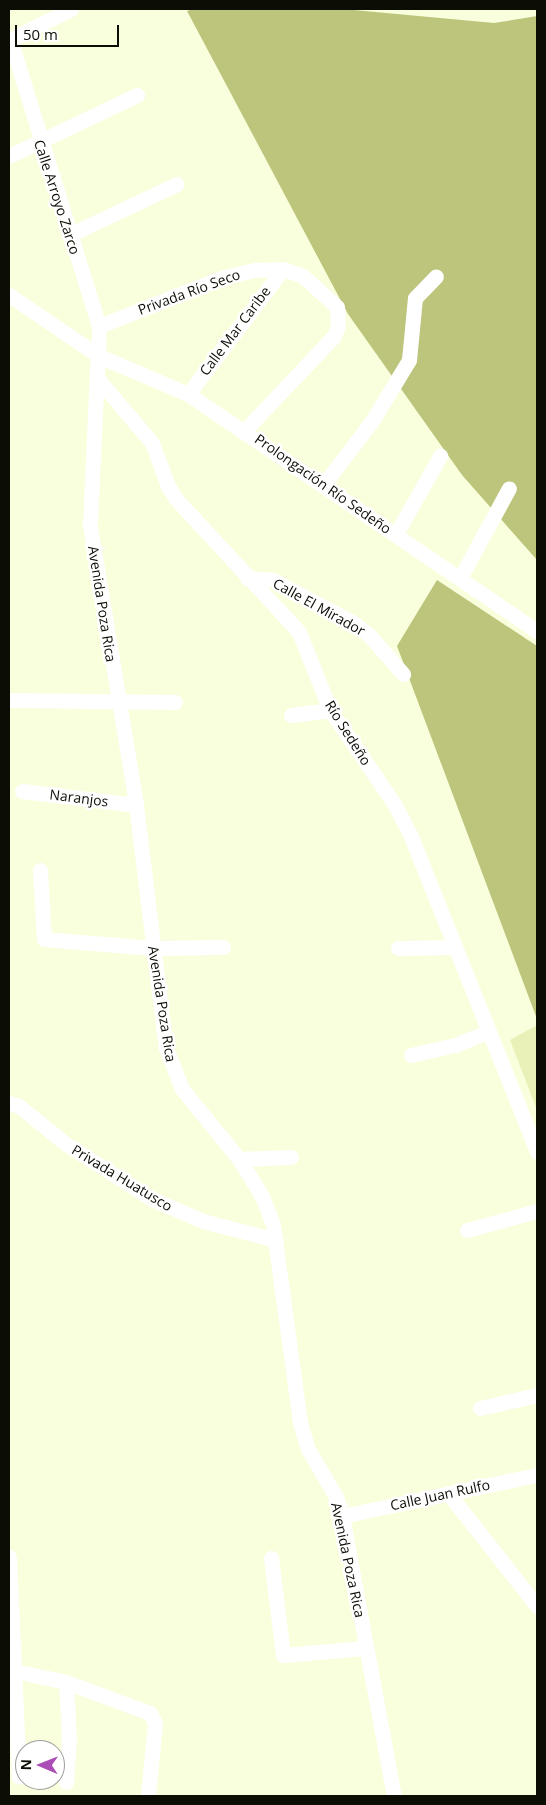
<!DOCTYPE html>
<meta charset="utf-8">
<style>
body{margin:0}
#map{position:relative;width:546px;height:1805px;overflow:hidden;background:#f9fedc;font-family:"Open Sans",sans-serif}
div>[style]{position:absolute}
.green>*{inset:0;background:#eaf1b8}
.forest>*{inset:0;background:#bdc57c}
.minor>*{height:15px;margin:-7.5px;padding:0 7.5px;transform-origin:7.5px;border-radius:7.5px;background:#fff}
span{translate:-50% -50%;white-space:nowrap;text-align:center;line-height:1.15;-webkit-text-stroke:5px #fff;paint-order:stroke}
.street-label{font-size:14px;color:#0c0d04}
.frame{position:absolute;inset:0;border:10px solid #0c0d04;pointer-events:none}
.north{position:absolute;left:15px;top:1740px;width:50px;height:50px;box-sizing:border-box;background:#fff;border:1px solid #9e9e9b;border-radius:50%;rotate:271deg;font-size:14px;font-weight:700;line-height:20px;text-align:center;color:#0c0d04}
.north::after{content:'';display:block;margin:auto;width:18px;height:22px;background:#ab4db6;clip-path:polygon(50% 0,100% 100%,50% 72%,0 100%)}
.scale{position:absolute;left:15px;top:25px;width:104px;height:22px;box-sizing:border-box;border:2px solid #0c0d04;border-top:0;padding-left:6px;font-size:15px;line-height:18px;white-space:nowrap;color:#0c0d04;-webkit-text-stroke:4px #fff;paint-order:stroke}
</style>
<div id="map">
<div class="green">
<i style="clip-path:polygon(537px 1025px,537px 1110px,510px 1040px)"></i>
</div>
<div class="forest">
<i style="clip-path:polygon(193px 9px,343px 9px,494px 23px,537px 16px,537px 560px,462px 475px,348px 314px,187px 11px)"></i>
<i style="clip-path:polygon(437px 580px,537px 646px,537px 1019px,397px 646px)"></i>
</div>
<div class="minor">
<i style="left:10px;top:39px;width:300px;rotate:72.8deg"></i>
<i style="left:99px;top:326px;width:200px;rotate:92.6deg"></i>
<i style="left:90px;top:526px;width:283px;rotate:80.6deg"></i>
<i style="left:136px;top:805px;width:245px;rotate:83deg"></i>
<i style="left:166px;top:1048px;width:44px;rotate:68.7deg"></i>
<i style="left:182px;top:1089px;width:90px;rotate:50.8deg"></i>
<i style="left:239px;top:1159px;width:44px;rotate:58.1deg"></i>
<i style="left:262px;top:1196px;width:31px;rotate:69deg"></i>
<i style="left:273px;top:1225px;width:200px;rotate:82.2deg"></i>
<i style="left:300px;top:1423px;width:27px;rotate:73deg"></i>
<i style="left:308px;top:1449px;width:56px;rotate:59.7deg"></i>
<i style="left:336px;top:1497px;width:20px;rotate:72deg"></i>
<i style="left:342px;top:1516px;width:285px;rotate:79.5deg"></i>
<i style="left:9px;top:40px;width:69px;rotate:-26.6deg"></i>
<i style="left:9px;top:156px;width:142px;rotate:-25.5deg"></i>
<i style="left:69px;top:235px;width:119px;rotate:-25.3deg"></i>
<i style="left:9px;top:295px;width:109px;rotate:34.1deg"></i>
<i style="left:99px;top:356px;width:97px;rotate:23.1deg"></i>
<i style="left:188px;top:394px;width:422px;rotate:34.2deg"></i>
<i style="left:99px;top:326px;width:134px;rotate:-21.4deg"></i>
<i style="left:224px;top:277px;width:31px;rotate:-13deg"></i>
<i style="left:254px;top:270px;width:29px;rotate:-2deg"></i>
<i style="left:283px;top:269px;width:21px;rotate:19deg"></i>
<i style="left:303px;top:276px;width:46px;rotate:42.4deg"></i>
<i style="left:337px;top:307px;width:19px;rotate:87deg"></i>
<i style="left:338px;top:326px;width:11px;rotate:112deg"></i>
<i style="left:334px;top:336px;width:129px;rotate:133.4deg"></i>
<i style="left:98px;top:379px;width:84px;rotate:49.8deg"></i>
<i style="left:152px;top:443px;width:46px;rotate:69.6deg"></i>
<i style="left:168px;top:486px;width:15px;rotate:58deg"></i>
<i style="left:176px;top:499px;width:181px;rotate:47.2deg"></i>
<i style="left:299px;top:632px;width:84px;rotate:68.3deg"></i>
<i style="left:330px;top:710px;width:115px;rotate:55.6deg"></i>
<i style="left:395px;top:805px;width:38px;rotate:63deg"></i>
<i style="left:412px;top:839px;width:337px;rotate:68.2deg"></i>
<i style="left:188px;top:394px;width:157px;rotate:-52.8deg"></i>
<i style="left:324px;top:484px;width:79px;rotate:-52.7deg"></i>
<i style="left:372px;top:421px;width:71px;rotate:-58.8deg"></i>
<i style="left:409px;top:360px;width:62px;rotate:-84.5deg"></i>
<i style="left:415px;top:298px;width:30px;rotate:-46deg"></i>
<i style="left:396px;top:534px;width:90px;rotate:-60.6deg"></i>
<i style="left:247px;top:578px;width:26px;rotate:4deg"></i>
<i style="left:273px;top:580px;width:92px;rotate:28deg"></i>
<i style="left:354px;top:623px;width:19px;rotate:39deg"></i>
<i style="left:369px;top:635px;width:52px;rotate:48.9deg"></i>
<i style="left:460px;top:578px;width:102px;rotate:-61.4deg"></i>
<i style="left:9px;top:700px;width:166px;rotate:0.7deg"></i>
<i style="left:291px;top:715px;width:39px;rotate:-7deg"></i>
<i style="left:22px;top:791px;width:115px;rotate:7deg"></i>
<i style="left:40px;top:870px;width:69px;rotate:86.7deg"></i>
<i style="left:44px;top:939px;width:108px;rotate:4.8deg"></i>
<i style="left:152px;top:948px;width:71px;rotate:-0.8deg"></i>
<i style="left:398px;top:948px;width:57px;rotate:-1deg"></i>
<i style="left:411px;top:1055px;width:45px;rotate:-12.8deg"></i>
<i style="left:455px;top:1045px;width:35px;rotate:-22deg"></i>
<i style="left:9px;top:1103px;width:10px;rotate:17deg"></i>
<i style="left:19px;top:1106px;width:60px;rotate:39deg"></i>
<i style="left:66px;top:1144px;width:102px;rotate:32.6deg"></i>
<i style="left:152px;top:1199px;width:56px;rotate:23.3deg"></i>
<i style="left:203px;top:1221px;width:75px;rotate:14.6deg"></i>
<i style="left:239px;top:1159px;width:52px;rotate:-2.2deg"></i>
<i style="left:467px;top:1230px;width:73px;rotate:-15.2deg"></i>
<i style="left:480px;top:1408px;width:58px;rotate:-12.8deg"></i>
<i style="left:448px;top:1493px;width:144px;rotate:51.8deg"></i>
<i style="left:342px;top:1516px;width:199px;rotate:-11.9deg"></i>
<i style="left:9px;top:1557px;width:220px;rotate:87.4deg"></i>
<i style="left:271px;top:1558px;width:98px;rotate:82.9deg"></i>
<i style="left:283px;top:1655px;width:82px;rotate:-4.9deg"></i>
<i style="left:9px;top:1670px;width:58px;rotate:11.9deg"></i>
<i style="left:66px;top:1682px;width:90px;rotate:20.3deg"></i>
<i style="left:150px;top:1713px;width:11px;rotate:63deg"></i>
<i style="left:155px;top:1723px;width:73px;rotate:95.5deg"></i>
<i style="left:66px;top:1782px;width:44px;rotate:-86.1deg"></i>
<i style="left:69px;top:1738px;width:56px;rotate:-93.1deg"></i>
</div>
<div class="street-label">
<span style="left:57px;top:197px;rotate:72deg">Calle Arroyo Zarco</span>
<span style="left:189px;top:292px;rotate:-20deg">Privada Río Seco</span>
<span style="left:235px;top:331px;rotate:-53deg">Calle Mar Caribe</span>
<span style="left:323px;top:484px;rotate:35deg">Prolongación Río Sedeño</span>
<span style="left:102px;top:604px;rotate:81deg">Avenida Poza Rica</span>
<span style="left:319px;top:607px;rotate:29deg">Calle El Mirador</span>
<span style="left:348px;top:733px;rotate:58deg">Río Sedeño</span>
<span style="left:79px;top:798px;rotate:7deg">Naranjos</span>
<span style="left:162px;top:1004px;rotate:81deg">Avenida Poza Rica</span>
<span style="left:122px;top:1178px;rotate:31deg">Privada Huatusco</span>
<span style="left:440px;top:1495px;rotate:-12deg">Calle Juan Rulfo</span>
<span style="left:348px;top:1560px;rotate:78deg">Avenida Poza Rica</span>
</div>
<div class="frame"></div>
<div class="north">N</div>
<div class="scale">50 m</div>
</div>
